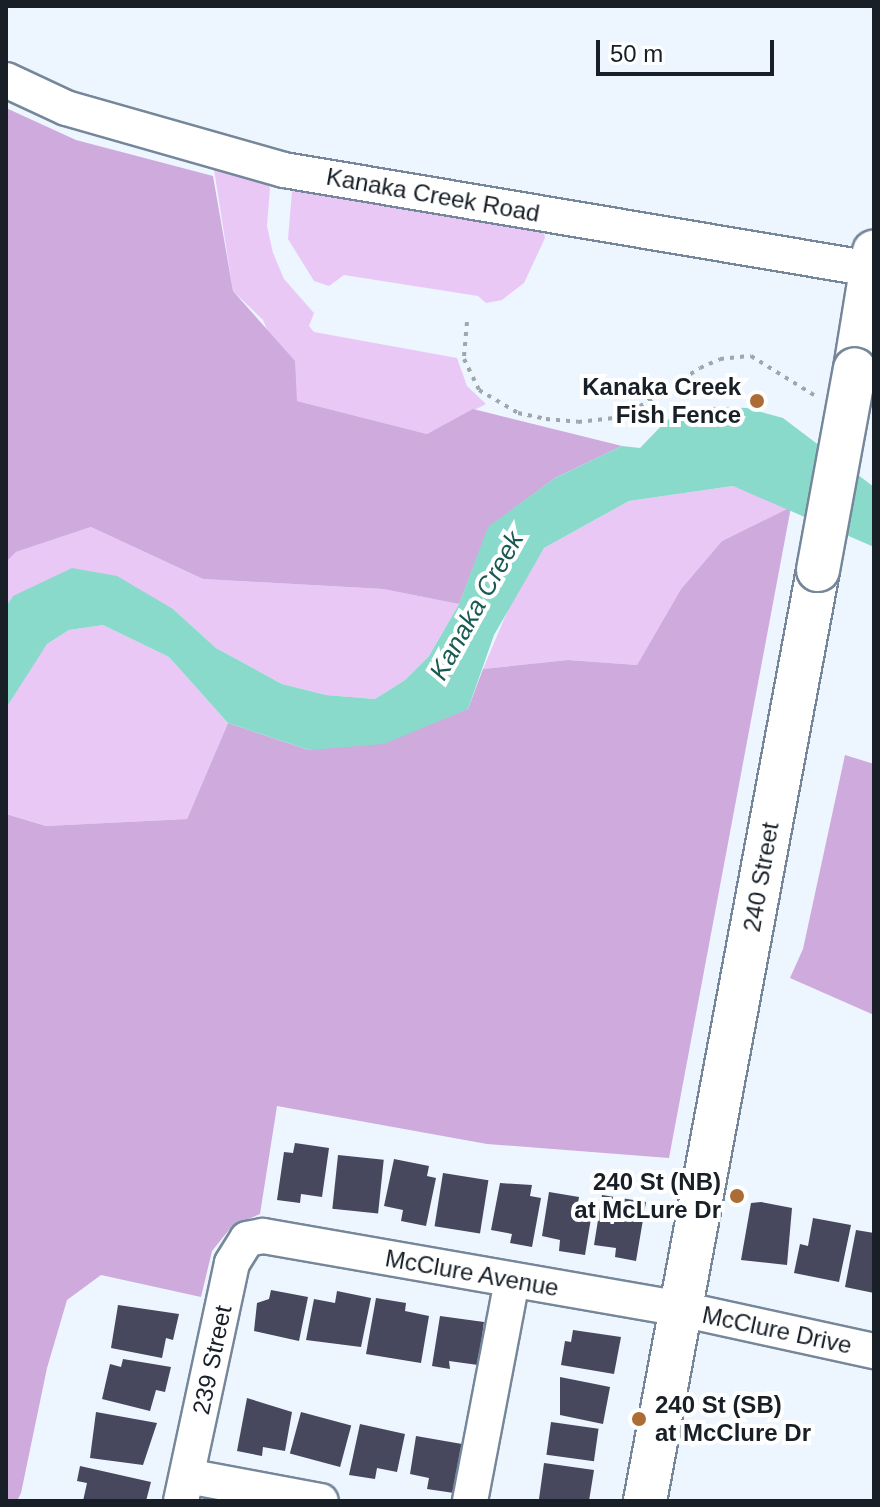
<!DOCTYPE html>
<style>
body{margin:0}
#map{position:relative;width:880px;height:1507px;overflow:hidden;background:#edf5fe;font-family:Helvetica,sans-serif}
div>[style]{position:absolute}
.green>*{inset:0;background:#eac8f6}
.forest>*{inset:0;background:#cfaadd}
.water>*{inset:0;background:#8adacc}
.building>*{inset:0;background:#47475d;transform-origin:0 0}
.path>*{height:4px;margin-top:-2px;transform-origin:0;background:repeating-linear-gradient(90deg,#9ea6ae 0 4px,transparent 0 10px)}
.roads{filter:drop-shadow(2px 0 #758799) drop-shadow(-2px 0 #758799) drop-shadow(0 2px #758799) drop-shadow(0 -2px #758799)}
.minor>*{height:34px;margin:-17px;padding:0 17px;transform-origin:17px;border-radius:17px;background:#fff}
.major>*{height:42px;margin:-21px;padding:0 21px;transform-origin:21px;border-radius:21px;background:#fff}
.bridges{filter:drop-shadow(2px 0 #758799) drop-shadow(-2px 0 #758799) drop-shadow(0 2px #758799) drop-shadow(0 -2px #758799)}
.major-bridge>*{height:42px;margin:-21px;padding:0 21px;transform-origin:21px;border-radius:21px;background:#fff}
.dots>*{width:22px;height:22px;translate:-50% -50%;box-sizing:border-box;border:4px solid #fff;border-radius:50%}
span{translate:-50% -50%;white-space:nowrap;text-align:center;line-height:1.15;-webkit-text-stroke:8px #fff;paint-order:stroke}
.street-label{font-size:24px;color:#181f27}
.poi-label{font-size:24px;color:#181f27;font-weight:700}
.right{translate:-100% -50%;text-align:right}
.left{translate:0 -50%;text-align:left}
.water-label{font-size:26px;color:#195b52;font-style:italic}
.frame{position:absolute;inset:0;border:8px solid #181f27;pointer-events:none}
.scale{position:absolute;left:596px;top:40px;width:178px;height:36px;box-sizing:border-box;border:4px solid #181f27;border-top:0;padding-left:10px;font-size:24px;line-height:28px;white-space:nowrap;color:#181f27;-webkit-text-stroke:6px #fff;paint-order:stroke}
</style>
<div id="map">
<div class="green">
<i style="clip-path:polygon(213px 163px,262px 177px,270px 188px,267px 226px,273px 253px,284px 279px,314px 313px,309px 326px,314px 332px,457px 358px,467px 386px,486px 404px,427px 434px,297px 401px,263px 320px,233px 291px)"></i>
<i style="clip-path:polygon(292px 191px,417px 207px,544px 231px,545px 238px,524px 283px,502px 300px,486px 303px,478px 296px,344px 275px,329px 286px,314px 281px,288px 239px)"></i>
<i style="clip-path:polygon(733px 486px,791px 507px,722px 541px,681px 589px,637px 665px,568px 660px,483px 669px,518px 586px,544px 548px,629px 501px)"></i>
<i style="clip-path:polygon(91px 527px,203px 579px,383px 589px,459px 604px,429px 656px,405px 680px,375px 699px,326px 695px,282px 684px,216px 648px,173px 609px,13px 596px,6px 606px,6px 562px,16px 552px)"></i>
<i style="clip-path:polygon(103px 625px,169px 657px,228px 723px,187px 819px,46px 826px,6px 814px,6px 708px,12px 695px,47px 644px,69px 630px)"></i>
</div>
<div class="forest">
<i style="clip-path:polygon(6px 108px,76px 140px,213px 176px,233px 291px,295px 361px,297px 401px,427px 434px,473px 409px,622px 446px,555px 478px,489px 527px,459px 604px,383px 589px,203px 579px,91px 527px,16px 552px,6px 562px)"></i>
<i style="clip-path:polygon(791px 507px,669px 1158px,487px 1144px,277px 1106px,260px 1214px,232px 1226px,212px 1251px,201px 1297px,101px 1275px,67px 1300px,47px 1368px,21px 1493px,17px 1501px,6px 1501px,6px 814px,46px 826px,187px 819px,228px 723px,309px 750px,468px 709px,483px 669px,568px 660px,637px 665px,681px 589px,722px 541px)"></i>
<i style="clip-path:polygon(845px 755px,874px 764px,874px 1015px,790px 978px,803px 949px)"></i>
</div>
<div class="water">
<i style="clip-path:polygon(714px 407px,747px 408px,783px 418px,874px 487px,874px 547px,733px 486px,629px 501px,544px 548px,494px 635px,468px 709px,384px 744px,309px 750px,228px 723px,169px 657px,103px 625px,69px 630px,47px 644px,6px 708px,6px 606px,13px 596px,72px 568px,117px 576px,173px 609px,216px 648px,282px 684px,326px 695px,375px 699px,405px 680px,429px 656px,459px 604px,488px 527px,555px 478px,622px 446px,640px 448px,667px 420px)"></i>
</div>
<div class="building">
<i style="clip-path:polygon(295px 1143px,329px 1148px,322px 1197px,301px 1194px,300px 1203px,277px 1200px,284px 1152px,293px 1153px)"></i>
<i style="left:338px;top:1155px;width:46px;height:54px;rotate:6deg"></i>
<i style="clip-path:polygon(394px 1159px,429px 1166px,427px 1176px,436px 1178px,426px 1226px,401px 1221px,403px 1210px,384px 1206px)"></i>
<i style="left:443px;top:1173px;width:46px;height:54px;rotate:9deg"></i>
<i style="clip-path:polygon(500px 1183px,532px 1185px,530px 1196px,541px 1198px,532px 1247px,510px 1243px,512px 1234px,491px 1230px)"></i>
<i style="clip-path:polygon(549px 1192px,579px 1197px,578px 1203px,593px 1206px,585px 1255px,559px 1251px,560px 1240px,542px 1236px)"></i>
<i style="clip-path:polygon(602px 1195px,646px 1202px,636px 1261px,615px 1257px,616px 1248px,594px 1245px)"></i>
<i style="clip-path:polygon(761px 1202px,792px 1208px,787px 1265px,741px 1260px,751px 1203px)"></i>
<i style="clip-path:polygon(813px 1218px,851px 1225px,839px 1282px,794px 1273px,800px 1244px,808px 1246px)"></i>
<i style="clip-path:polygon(856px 1230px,874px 1233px,874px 1293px,845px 1287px)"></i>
<i style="clip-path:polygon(271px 1290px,308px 1297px,299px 1341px,254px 1331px,257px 1303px,269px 1299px)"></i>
<i style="clip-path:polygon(337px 1291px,371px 1298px,361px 1347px,306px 1340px,314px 1299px,335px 1303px)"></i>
<i style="clip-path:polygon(376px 1298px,406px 1303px,405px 1311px,429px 1316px,421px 1363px,366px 1354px)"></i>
<i style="clip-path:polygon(118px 1305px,179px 1314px,173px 1340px,166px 1338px,162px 1358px,111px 1348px)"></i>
<i style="clip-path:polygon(440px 1316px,484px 1322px,478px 1365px,449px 1361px,450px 1369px,432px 1366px)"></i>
<i style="clip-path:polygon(573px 1330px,621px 1337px,614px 1374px,561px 1365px,565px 1341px,571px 1342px)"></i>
<i style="clip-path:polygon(123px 1359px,171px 1367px,165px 1392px,156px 1390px,150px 1411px,102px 1399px,110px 1364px,121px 1367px)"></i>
<i style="clip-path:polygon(560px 1377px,610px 1387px,603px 1424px,560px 1415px)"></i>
<i style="clip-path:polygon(247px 1398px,292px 1412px,285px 1451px,263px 1447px,262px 1456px,237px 1451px)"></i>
<i style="clip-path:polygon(96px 1412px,157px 1423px,143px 1465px,90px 1458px)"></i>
<i style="left:301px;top:1412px;width:52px;height:43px;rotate:15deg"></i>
<i style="left:551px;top:1422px;width:48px;height:33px;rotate:8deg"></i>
<i style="clip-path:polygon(360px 1424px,405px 1434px,397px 1472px,377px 1468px,375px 1479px,349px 1475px)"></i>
<i style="clip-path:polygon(416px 1436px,462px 1444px,454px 1493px,427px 1489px,429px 1478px,410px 1474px)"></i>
<i style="clip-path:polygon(544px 1463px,594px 1470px,589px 1501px,539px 1499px)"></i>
<i style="clip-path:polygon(80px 1466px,151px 1482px,146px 1501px,83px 1501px,87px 1483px,77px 1481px)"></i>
</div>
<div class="path">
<i style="left:467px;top:322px;width:37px;rotate:95deg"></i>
<i style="left:464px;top:359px;width:34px;rotate:64deg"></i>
<i style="left:479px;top:390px;width:45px;rotate:30.5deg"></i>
<i style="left:518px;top:413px;width:29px;rotate:12deg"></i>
<i style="left:546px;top:419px;width:32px;rotate:5deg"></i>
<i style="left:578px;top:422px;width:45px;rotate:-6.3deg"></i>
<i style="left:623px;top:417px;width:91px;rotate:-32.5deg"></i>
<i style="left:700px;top:368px;width:22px;rotate:-24deg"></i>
<i style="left:720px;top:359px;width:31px;rotate:-6deg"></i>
<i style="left:751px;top:356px;width:78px;rotate:31.8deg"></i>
</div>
<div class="roads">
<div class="minor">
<i style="left:6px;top:80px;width:66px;rotate:25deg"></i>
<i style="left:66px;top:108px;width:227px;rotate:15.9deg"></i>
<i style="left:284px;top:170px;width:595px;rotate:9.57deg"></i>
<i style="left:187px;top:1476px;width:136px;rotate:10.6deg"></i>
<i style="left:181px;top:1501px;width:243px;rotate:-77.9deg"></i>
<i style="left:232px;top:1263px;width:28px;rotate:-58deg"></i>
<i style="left:247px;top:1239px;width:16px;rotate:-11deg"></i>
<i style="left:263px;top:1236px;width:424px;rotate:9.9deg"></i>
<i style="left:681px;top:1309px;width:198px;rotate:12.3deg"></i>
<i style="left:470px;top:1501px;width:225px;rotate:-79.2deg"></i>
</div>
<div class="major">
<i style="left:855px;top:369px;width:119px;rotate:-80.8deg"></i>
<i style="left:645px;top:1501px;width:947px;rotate:-79.47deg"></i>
</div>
</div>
<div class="bridges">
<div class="major-bridge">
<i style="left:818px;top:570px;width:204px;rotate:-79.6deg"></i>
</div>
</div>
<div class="dots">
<i style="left:757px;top:401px;background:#ac6c35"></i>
<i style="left:737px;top:1196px;background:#ac6c35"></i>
<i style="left:639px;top:1419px;background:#ac6c35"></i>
</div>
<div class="street-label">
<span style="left:433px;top:195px;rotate:10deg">Kanaka Creek Road</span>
<span style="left:761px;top:877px;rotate:-80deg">240 Street</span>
<span style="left:472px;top:1273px;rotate:10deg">McClure Avenue</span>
<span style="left:777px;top:1330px;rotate:12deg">McClure Drive</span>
<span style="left:212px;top:1360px;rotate:-78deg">239 Street</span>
</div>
<div class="poi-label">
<span class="right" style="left:741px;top:401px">Kanaka Creek<br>Fish Fence</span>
<span class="right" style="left:721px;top:1196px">240 St (NB)<br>at McLure Dr</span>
<span class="left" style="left:655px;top:1419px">240 St (SB)<br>at McClure Dr</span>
</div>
<div class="water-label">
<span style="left:477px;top:606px;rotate:-61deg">Kanaka Creek</span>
</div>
<div class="frame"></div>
<div class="scale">50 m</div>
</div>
